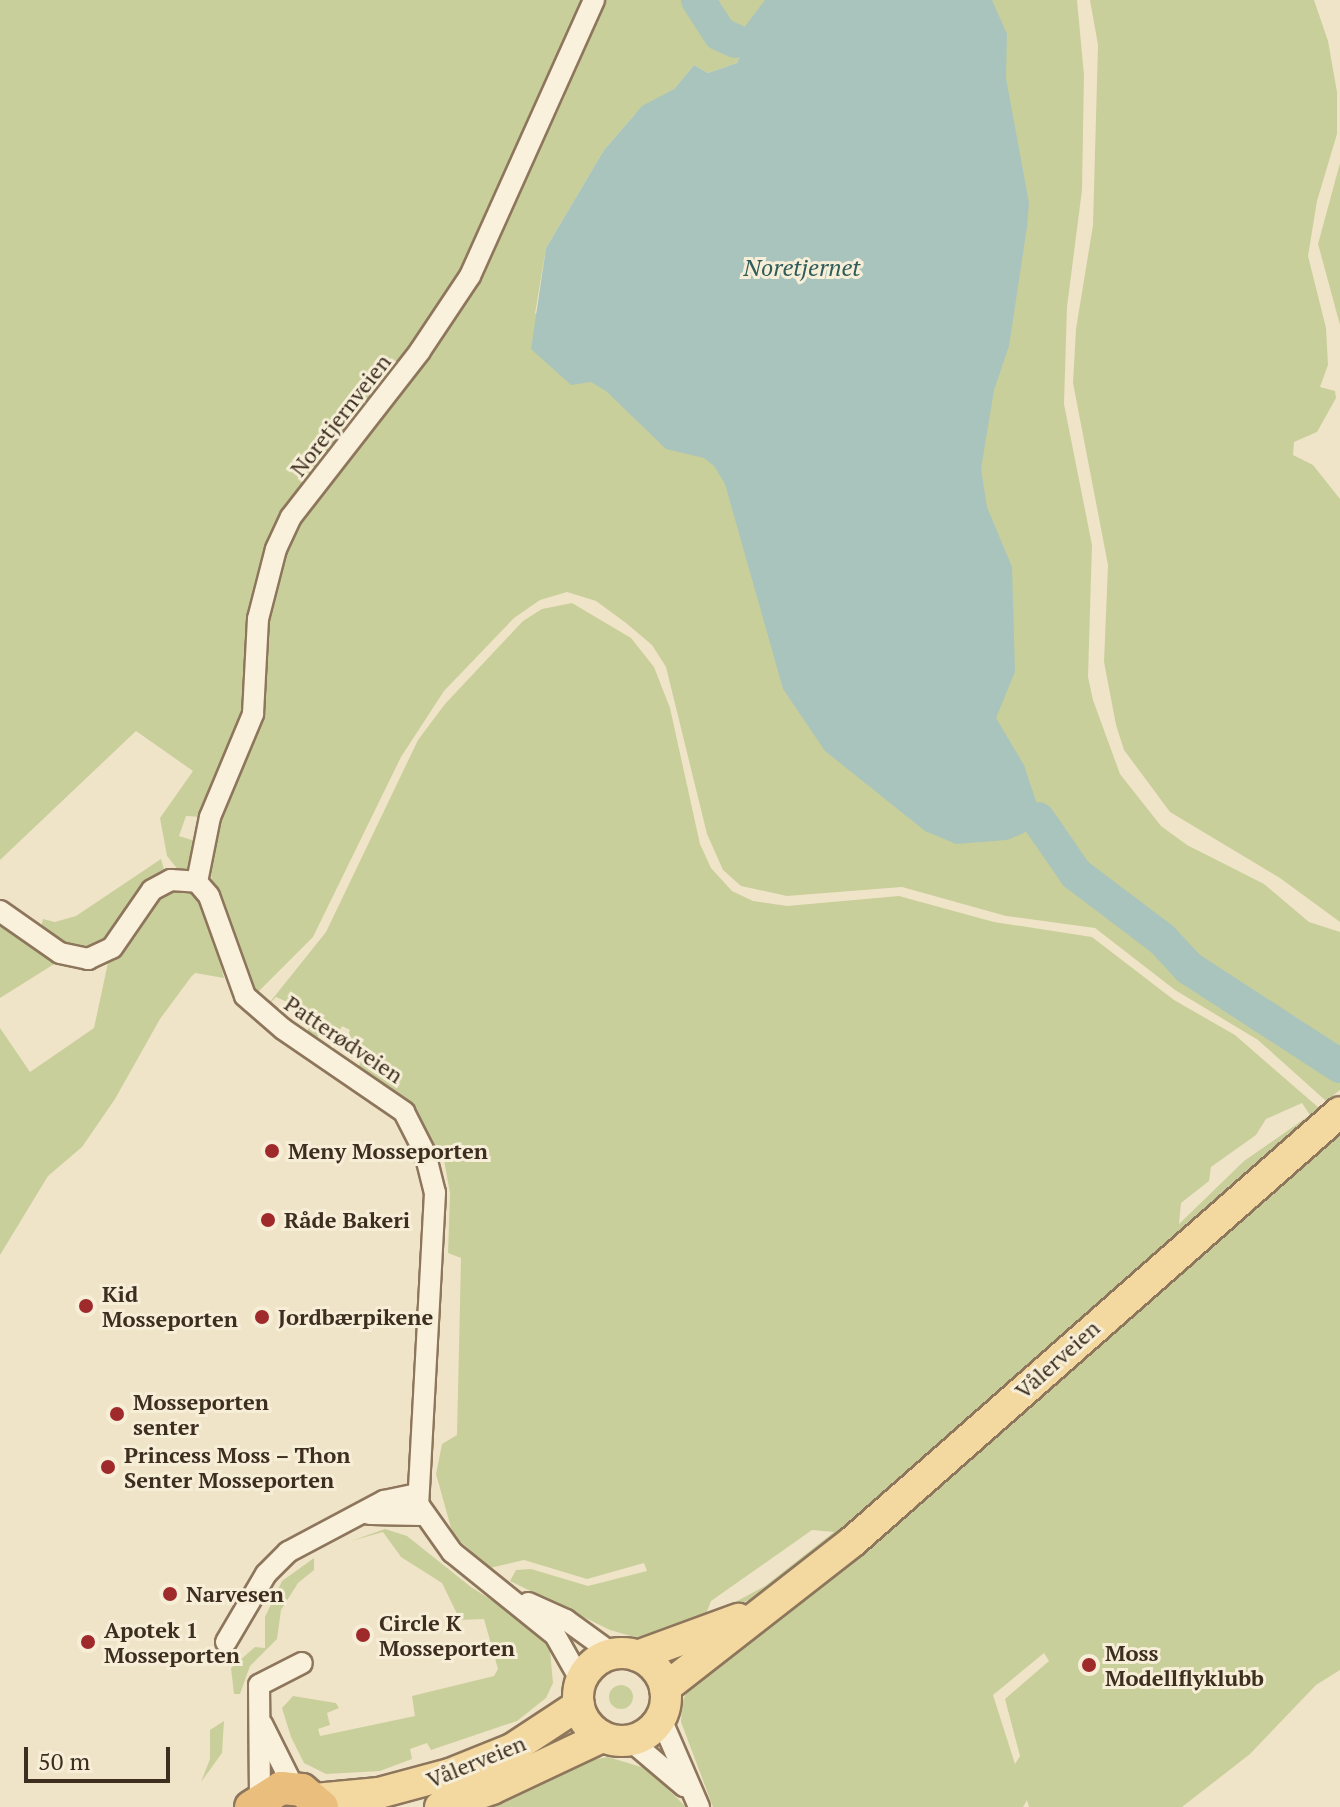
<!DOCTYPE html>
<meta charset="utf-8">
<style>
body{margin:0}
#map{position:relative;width:1340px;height:1807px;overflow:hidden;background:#f0e4c8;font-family:"PT Serif",serif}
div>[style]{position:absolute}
.green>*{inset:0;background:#c9cf9b}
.round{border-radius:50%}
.water>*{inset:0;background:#a9c4bc}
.river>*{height:34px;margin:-17px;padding:0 17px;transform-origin:17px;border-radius:17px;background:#a9c4bc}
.roads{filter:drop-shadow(2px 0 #8d765c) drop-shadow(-2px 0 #8d765c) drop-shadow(0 2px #8d765c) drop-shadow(0 -2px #8d765c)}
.minor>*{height:20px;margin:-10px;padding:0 10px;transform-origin:10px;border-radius:10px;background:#faf1dc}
.primary>*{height:30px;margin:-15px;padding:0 15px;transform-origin:15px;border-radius:15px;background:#f3d9a0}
.primary>.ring{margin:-15px;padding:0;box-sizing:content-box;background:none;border:30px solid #f3d9a0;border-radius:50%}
.trunk>*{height:32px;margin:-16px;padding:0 16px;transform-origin:16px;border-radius:16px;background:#eabe7c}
.dots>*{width:22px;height:22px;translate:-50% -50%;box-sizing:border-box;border:4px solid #f7eed8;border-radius:50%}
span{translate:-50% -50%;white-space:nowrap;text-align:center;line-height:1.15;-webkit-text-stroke:6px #f7eed8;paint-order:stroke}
.street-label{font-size:22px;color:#3d2e20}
.poi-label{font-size:22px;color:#3d2e20;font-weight:700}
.left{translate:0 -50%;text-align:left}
.water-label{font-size:24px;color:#2f5d5a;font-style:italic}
.scale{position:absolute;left:24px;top:1747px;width:146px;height:36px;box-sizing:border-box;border:4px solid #3d2e20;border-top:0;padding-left:10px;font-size:24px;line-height:28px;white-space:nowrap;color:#3d2e20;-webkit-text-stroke:6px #f7eed8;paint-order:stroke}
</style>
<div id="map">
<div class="green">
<i style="clip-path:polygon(0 0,583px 0,474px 250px,442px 306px,279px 519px,257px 574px,243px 712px,201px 817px,186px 816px,179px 836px,195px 841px,188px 869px,179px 871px,167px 856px,160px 818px,193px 771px,136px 731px,0 860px)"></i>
<i style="clip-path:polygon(603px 0,795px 0,743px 48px,737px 63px,708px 73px,694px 65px,674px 89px,635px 114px,604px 150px,546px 248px,535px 314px,935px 0,1077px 0,1084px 75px,1082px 190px,1067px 307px,1064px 404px,1092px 545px,1088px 677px,1093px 700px,1120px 774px,1161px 826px,1187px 845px,1264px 884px,1309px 922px,1340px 932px,1340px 1090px,1326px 1101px,1258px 1040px,1175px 990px,1095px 928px,1006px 916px,902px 887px,787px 896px,741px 886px,723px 870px,707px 834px,666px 667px,652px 645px,626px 623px,596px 601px,567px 592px,540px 600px,514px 618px,444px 691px,401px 757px,313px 937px,256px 994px,242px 978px,212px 884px,210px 859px,274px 578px,297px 525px,417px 370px,480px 275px,564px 98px)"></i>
<i style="clip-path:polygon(1090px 0,1314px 0,1328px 41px,1337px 92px,1337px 134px,1317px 201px,1308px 256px,1326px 328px,1328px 365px,1320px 387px,1335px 391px,1336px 398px,1317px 432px,1294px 442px,1293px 455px,1313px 465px,1340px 499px,1340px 922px,1280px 878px,1170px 812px,1124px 750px,1116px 725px,1104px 662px,1108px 565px,1073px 383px,1076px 329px,1093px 225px,1098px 45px)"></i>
<i style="clip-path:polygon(1340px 163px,1340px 325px,1318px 244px)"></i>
<i style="clip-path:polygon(evenodd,572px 603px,631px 638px,654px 667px,670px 708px,700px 844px,711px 868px,732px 891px,753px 901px,787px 906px,899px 896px,994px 922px,1092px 937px,1174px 1000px,1235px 1035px,1319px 1108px,839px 1534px,756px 1597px,664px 1636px,634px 1637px,610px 1630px,510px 1581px,516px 1570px,531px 1569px,588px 1586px,647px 1571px,644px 1563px,587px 1579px,524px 1560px,490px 1568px,453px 1535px,436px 1474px,442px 1444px,457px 1435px,461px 1258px,448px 1253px,450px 1193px,442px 1149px,432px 1147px,393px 1092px,358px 1068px,364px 1056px,346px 1039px,350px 1030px,342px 1026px,338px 1034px,324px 1032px,314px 1039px,306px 1035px,314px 1014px,276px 997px,266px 1007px,326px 932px,418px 740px,445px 704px,523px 621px,542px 609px,572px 603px,1302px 1103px,1310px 1115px,1244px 1161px,1179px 1224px,1181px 1203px,1209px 1181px,1211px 1167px,1256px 1135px,1266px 1119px,1302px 1103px,572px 603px,812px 1530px,834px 1532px,765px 1586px,704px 1619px,711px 1601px,812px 1530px)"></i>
<i style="clip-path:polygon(161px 859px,165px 873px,105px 945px,78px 953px,40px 932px,43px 919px,55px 922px,76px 916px)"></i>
<i style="clip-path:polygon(167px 888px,191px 890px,204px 903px,224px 978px,195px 973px,191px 977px,160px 1019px,115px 1099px,82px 1147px,48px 1176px,0 1255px,0 1028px,30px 1072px,94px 1028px,109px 958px)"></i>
<i style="clip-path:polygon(0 921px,59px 961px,0 998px)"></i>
<i style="clip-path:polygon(evenodd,1340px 1133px,1340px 1670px,1316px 1685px,1250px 1754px,1182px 1807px,1029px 1807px,1027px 1800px,1023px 1807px,713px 1807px,681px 1722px,682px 1702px,691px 1684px,1340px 1133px,1044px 1653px,1049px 1661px,1005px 1699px,1020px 1756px,1015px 1764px,993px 1695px,1044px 1653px)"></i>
<i style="clip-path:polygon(385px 1529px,407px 1536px,471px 1587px,528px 1623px,550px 1650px,553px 1683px,546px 1698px,517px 1721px,431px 1750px,427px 1743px,410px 1749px,412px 1759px,380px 1771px,326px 1774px,304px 1763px,291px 1737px,282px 1708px,293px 1696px,336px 1703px,339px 1708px,327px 1713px,330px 1725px,318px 1729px,320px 1736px,415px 1716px,412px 1696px,494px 1676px,498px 1669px,484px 1619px,460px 1620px,442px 1583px,401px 1557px,383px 1532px,351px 1541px)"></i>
<i style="clip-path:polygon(314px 1558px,314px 1570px,298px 1583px,281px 1610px,277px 1639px,250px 1666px,240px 1694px,234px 1694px,231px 1668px,255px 1647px,265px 1648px,265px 1617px,282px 1581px)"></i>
<i class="round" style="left:609px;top:1685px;width:24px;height:24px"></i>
<i style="clip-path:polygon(224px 1721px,222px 1753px,201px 1782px,210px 1759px,210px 1730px)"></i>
<i style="clip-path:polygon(608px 1757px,648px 1769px,686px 1807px,481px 1807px,580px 1762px)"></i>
</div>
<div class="water">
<i style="clip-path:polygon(765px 0,992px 0,1007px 34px,1006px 78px,1029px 203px,1027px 227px,1009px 346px,994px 390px,981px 469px,987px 507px,1012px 567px,1015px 672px,996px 718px,1024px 765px,1040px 813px,1024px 833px,1007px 840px,956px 844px,925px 831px,825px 751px,783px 689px,725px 484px,714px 466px,704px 458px,666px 449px,606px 391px,591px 382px,571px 385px,531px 349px,546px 248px,604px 150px,642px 106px,674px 89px,694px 65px,708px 73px,737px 63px,743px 48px,737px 37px)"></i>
</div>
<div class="river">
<i style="left:698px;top:0;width:40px;rotate:57.1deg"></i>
<i style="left:720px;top:34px;width:17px;rotate:24deg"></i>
<i style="left:1038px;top:819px;width:67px;rotate:55.4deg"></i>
<i style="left:1076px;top:874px;width:108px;rotate:37.1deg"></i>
<i style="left:1162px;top:939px;width:40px;rotate:47deg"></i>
<i style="left:1189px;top:968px;width:180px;rotate:33deg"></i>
</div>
<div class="roads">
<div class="minor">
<i style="left:197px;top:882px;width:66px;rotate:-78.7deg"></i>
<i style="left:210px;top:817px;width:112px;rotate:-67.3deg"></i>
<i style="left:253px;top:714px;width:95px;rotate:-87deg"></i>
<i style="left:258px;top:619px;width:72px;rotate:-75.6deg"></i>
<i style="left:276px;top:549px;width:35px;rotate:-65deg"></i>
<i style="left:291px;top:517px;width:210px;rotate:-52.1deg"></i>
<i style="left:420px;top:351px;width:90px;rotate:-56.3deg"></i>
<i style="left:470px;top:276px;width:303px;rotate:-65.8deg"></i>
<i style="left:0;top:911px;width:73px;rotate:35deg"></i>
<i style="left:60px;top:953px;width:29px;rotate:12deg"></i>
<i style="left:88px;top:959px;width:26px;rotate:-25deg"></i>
<i style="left:112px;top:948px;width:70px;rotate:-55.4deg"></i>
<i style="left:152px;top:890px;width:21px;rotate:-28deg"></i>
<i style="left:171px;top:880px;width:26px;rotate:4deg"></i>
<i style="left:197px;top:882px;width:18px;rotate:49deg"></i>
<i style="left:209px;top:896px;width:106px;rotate:70.2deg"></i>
<i style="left:245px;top:996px;width:50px;rotate:41deg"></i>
<i style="left:283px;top:1029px;width:147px;rotate:34.4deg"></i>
<i style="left:404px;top:1112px;width:46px;rotate:62.9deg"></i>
<i style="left:425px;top:1153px;width:41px;rotate:76deg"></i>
<i style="left:435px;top:1193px;width:311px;rotate:93.1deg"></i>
<i style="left:418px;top:1504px;width:59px;rotate:54.7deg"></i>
<i style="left:452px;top:1552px;width:132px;rotate:38.9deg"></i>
<i style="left:555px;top:1635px;width:53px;rotate:60.5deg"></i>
<i style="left:369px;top:1514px;width:54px;rotate:1.1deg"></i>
<i style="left:528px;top:1603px;width:42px;rotate:24.1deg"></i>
<i style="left:566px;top:1620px;width:58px;rotate:35.9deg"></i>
<i style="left:226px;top:1642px;width:79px;rotate:-59.5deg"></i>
<i style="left:266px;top:1574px;width:31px;rotate:-45deg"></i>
<i style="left:288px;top:1552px;width:109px;rotate:-28deg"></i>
<i style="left:384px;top:1501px;width:34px;rotate:-12deg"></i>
<i style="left:661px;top:1719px;width:96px;rotate:66.6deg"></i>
<i style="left:262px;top:1724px;width:72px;rotate:63.4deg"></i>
<i style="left:631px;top:1741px;width:70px;rotate:40.3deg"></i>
<i style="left:260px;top:1797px;width:112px;rotate:-90.5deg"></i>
<i style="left:259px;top:1685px;width:48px;rotate:-27.1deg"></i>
</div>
<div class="primary">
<i class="ring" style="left:578px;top:1653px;width:58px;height:58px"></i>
<i style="left:637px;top:1656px;width:108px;rotate:-20.1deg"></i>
<i style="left:665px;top:1688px;width:237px;rotate:-38deg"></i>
<i style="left:852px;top:1542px;width:650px;rotate:-41.38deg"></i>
<i style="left:315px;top:1799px;width:64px;rotate:-5.4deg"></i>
<i style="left:379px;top:1793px;width:73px;rotate:-15deg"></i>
<i style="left:450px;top:1774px;width:67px;rotate:-22deg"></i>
<i style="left:512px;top:1749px;width:80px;rotate:-33.3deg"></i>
<i style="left:440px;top:1807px;width:55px;rotate:-19.1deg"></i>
<i style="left:492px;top:1789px;width:122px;rotate:-25.3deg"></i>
</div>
<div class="trunk">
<i style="left:251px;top:1807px;width:36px;rotate:-32deg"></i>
<i style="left:281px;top:1788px;width:21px;rotate:5deg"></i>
<i style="left:302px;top:1790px;width:26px;rotate:40deg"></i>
</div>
</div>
<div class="dots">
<i style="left:272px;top:1151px;background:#9e2a2b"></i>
<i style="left:268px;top:1220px;background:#9e2a2b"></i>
<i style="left:86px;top:1306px;background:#9e2a2b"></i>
<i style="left:262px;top:1317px;background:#9e2a2b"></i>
<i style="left:117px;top:1414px;background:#9e2a2b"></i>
<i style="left:108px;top:1467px;background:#9e2a2b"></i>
<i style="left:170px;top:1594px;background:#9e2a2b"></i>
<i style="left:363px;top:1635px;background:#9e2a2b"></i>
<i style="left:88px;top:1642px;background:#9e2a2b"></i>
<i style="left:1089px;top:1665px;background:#9e2a2b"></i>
</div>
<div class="street-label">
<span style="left:340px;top:415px;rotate:-52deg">Noretjernveien</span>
<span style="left:344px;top:1039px;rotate:34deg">Patterødveien</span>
<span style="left:1057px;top:1359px;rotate:-42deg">Vålerveien</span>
<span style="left:476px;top:1761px;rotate:-22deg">Vålerveien</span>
</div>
<div class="poi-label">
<span class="left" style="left:288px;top:1151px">Meny Mosseporten</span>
<span class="left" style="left:284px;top:1220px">Råde Bakeri</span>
<span class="left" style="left:102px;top:1306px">Kid<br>Mosseporten</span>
<span class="left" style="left:278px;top:1317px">Jordbærpikene</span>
<span class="left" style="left:133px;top:1414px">Mosseporten<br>senter</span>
<span class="left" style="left:124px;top:1467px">Princess Moss – Thon<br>Senter Mosseporten</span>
<span class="left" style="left:186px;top:1594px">Narvesen</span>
<span class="left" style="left:379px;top:1635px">Circle K<br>Mosseporten</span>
<span class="left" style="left:104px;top:1642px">Apotek 1<br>Mosseporten</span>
<span class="left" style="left:1105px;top:1665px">Moss<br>Modellflyklubb</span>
</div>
<div class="water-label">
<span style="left:802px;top:268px">Noretjernet</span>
</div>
<div class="scale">50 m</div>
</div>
